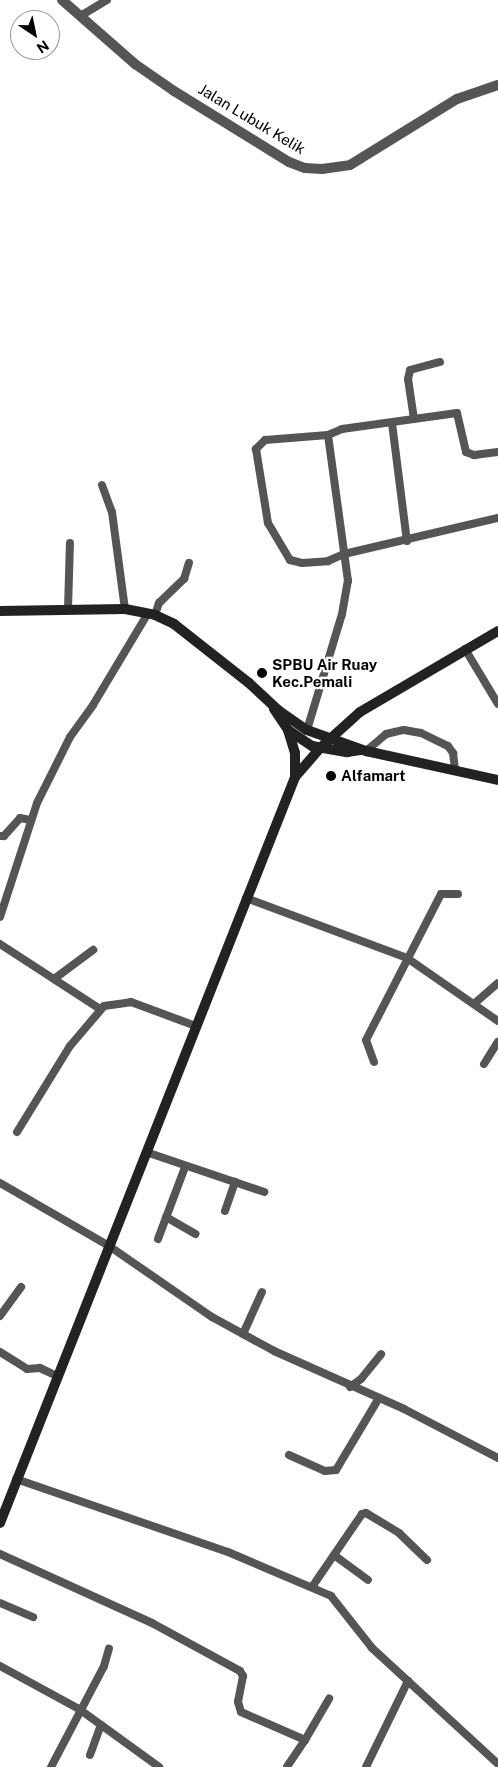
<!DOCTYPE html>
<style>
body{margin:0}
#map{position:relative;width:498px;height:1767px;overflow:hidden;background:#fff;font-family:"Public Sans",sans-serif}
div>[style]{position:absolute}
.minor>*{height:8px;margin:-4px;padding:0 4px;transform-origin:4px;border-radius:4px;background:#555}
.tertiary>*{height:10px;margin:-5px;padding:0 5px;transform-origin:5px;border-radius:5px;background:#555}
.secondary>*{height:10px;margin:-5px;padding:0 5px;transform-origin:5px;border-radius:5px;background:#222}
.dots>*{width:14px;height:14px;translate:-50% -50%;box-sizing:border-box;border:2px solid #fff;border-radius:50%}
span{translate:-50% -50%;white-space:nowrap;text-align:center;line-height:1.15;-webkit-text-stroke:4.5px #fff;paint-order:stroke}
.street-label{font-size:15px;color:#000}
.poi-label{font-size:15px;color:#000;font-weight:700}
.left{translate:0 -50%;text-align:left}
.north{position:absolute;left:10px;top:10px;width:50px;height:50px;box-sizing:border-box;background:#fff;border:1px solid #999;border-radius:50%;rotate:146deg;font-size:14px;font-weight:700;line-height:20px;text-align:center;color:#000}
.north::after{content:'';display:block;margin:auto;width:18px;height:22px;background:#000;clip-path:polygon(50% 0,100% 100%,50% 72%,0 100%)}
</style>
<div id="map">
<div class="minor">
<i style="left:82px;top:15px;width:29px;rotate:-31deg"></i>
<i style="left:414px;top:419px;width:40px;rotate:-98.5deg"></i>
<i style="left:408px;top:379px;width:9px;rotate:-77deg"></i>
<i style="left:410px;top:370px;width:31px;rotate:-15deg"></i>
<i style="left:392px;top:423px;width:119px;rotate:82.8deg"></i>
<i style="left:328px;top:435px;width:63px;rotate:175.5deg"></i>
<i style="left:265px;top:440px;width:13px;rotate:135deg"></i>
<i style="left:256px;top:449px;width:75px;rotate:80.8deg"></i>
<i style="left:268px;top:523px;width:43px;rotate:59.3deg"></i>
<i style="left:290px;top:560px;width:12px;rotate:14deg"></i>
<i style="left:302px;top:563px;width:26px;rotate:-4deg"></i>
<i style="left:328px;top:561px;width:17px;rotate:-24deg"></i>
<i style="left:344px;top:554px;width:158px;rotate:-13.2deg"></i>
<i style="left:102px;top:485px;width:29px;rotate:70deg"></i>
<i style="left:112px;top:512px;width:98px;rotate:82.4deg"></i>
<i style="left:68px;top:609px;width:66px;rotate:-88.3deg"></i>
<i style="left:155px;top:615px;width:13px;rotate:-72deg"></i>
<i style="left:159px;top:603px;width:35px;rotate:-44deg"></i>
<i style="left:184px;top:579px;width:17px;rotate:-73deg"></i>
<i style="left:465px;top:649px;width:64px;rotate:59deg"></i>
<i style="left:307px;top:730px;width:121px;rotate:-73.2deg"></i>
<i style="left:342px;top:614px;width:34px;rotate:-80deg"></i>
<i style="left:348px;top:581px;width:147px;rotate:-97.8deg"></i>
<i style="left:328px;top:435px;width:15px;rotate:-23deg"></i>
<i style="left:342px;top:429px;width:116px;rotate:-7.9deg"></i>
<i style="left:457px;top:413px;width:40px;rotate:77deg"></i>
<i style="left:466px;top:452px;width:9px;rotate:21deg"></i>
<i style="left:474px;top:455px;width:24px;rotate:-7deg"></i>
<i style="left:366px;top:751px;width:26px;rotate:-40deg"></i>
<i style="left:386px;top:734px;width:18px;rotate:-13deg"></i>
<i style="left:404px;top:730px;width:17px;rotate:10deg"></i>
<i style="left:421px;top:733px;width:30px;rotate:26deg"></i>
<i style="left:448px;top:746px;width:9px;rotate:54deg"></i>
<i style="left:453px;top:753px;width:17px;rotate:83deg"></i>
<i style="left:0;top:836px;width:4px"></i>
<i style="left:4px;top:836px;width:24px;rotate:-48deg"></i>
<i style="left:20px;top:818px;width:10px;rotate:11deg"></i>
<i style="left:246px;top:898px;width:172px;rotate:20.4deg"></i>
<i style="left:407px;top:958px;width:111px;rotate:34.7deg"></i>
<i style="left:0;top:917px;width:120px;rotate:-72deg"></i>
<i style="left:37px;top:803px;width:74px;rotate:-63.4deg"></i>
<i style="left:70px;top:737px;width:39px;rotate:-54deg"></i>
<i style="left:93px;top:705px;width:107px;rotate:-59.1deg"></i>
<i style="left:0;top:944px;width:119px;rotate:33deg"></i>
<i style="left:54px;top:979px;width:49px;rotate:-36.6deg"></i>
<i style="left:475px;top:1003px;width:30px;rotate:-41deg"></i>
<i style="left:374px;top:1062px;width:23px;rotate:-110deg"></i>
<i style="left:366px;top:1040px;width:164px;rotate:-62.8deg"></i>
<i style="left:441px;top:894px;width:17px"></i>
<i style="left:484px;top:1064px;width:26px;rotate:-58deg"></i>
<i style="left:17px;top:1132px;width:101px;rotate:-58.4deg"></i>
<i style="left:70px;top:1046px;width:52px;rotate:-49.6deg"></i>
<i style="left:104px;top:1006px;width:27px;rotate:-8deg"></i>
<i style="left:131px;top:1002px;width:69px;rotate:20.3deg"></i>
<i style="left:146px;top:1152px;width:125px;rotate:18.7deg"></i>
<i style="left:0;top:1183px;width:126px;rotate:30deg"></i>
<i style="left:109px;top:1246px;width:125px;rotate:34.6deg"></i>
<i style="left:212px;top:1317px;width:71px;rotate:28.7deg"></i>
<i style="left:274px;top:1351px;width:142px;rotate:24deg"></i>
<i style="left:404px;top:1409px;width:106px;rotate:27.5deg"></i>
<i style="left:225px;top:1211px;width:31px;rotate:-71deg"></i>
<i style="left:166px;top:1217px;width:34px;rotate:30deg"></i>
<i style="left:158px;top:1239px;width:77px;rotate:-69.4deg"></i>
<i style="left:0;top:1316px;width:36px;rotate:-54deg"></i>
<i style="left:243px;top:1334px;width:46px;rotate:-65.7deg"></i>
<i style="left:0;top:1352px;width:32px;rotate:32deg"></i>
<i style="left:27px;top:1369px;width:13px;rotate:-4deg"></i>
<i style="left:40px;top:1368px;width:19px;rotate:25deg"></i>
<i style="left:350px;top:1387px;width:14px;rotate:-36deg"></i>
<i style="left:361px;top:1379px;width:32px;rotate:-51deg"></i>
<i style="left:289px;top:1455px;width:39px;rotate:24deg"></i>
<i style="left:325px;top:1471px;width:11px;rotate:-5deg"></i>
<i style="left:336px;top:1470px;width:84px;rotate:-59.2deg"></i>
<i style="left:16px;top:1479px;width:224px;rotate:19deg"></i>
<i style="left:228px;top:1552px;width:112px;rotate:23.1deg"></i>
<i style="left:331px;top:1596px;width:66px;rotate:51.7deg"></i>
<i style="left:372px;top:1648px;width:171px;rotate:42.6deg"></i>
<i style="left:0;top:1554px;width:167px;rotate:24.4deg"></i>
<i style="left:152px;top:1623px;width:100px;rotate:28.6deg"></i>
<i style="left:240px;top:1671px;width:6px;rotate:59deg"></i>
<i style="left:243px;top:1676px;width:26px;rotate:101deg"></i>
<i style="left:238px;top:1702px;width:10px;rotate:73deg"></i>
<i style="left:241px;top:1712px;width:70px;rotate:23.6deg"></i>
<i style="left:305px;top:1740px;width:32px;rotate:124deg"></i>
<i style="left:334px;top:1555px;width:42px;rotate:36.3deg"></i>
<i style="left:312px;top:1587px;width:88px;rotate:-55.6deg"></i>
<i style="left:362px;top:1514px;width:4px;rotate:-14deg"></i>
<i style="left:366px;top:1513px;width:39px;rotate:31deg"></i>
<i style="left:399px;top:1533px;width:39px;rotate:44deg"></i>
<i style="left:0;top:1603px;width:36px;rotate:23deg"></i>
<i style="left:0;top:1666px;width:90px;rotate:28.6deg"></i>
<i style="left:79px;top:1709px;width:99px;rotate:35.9deg"></i>
<i style="left:305px;top:1740px;width:48px;rotate:-59.7deg"></i>
<i style="left:90px;top:1755px;width:32px;rotate:-70deg"></i>
<i style="left:51px;top:1767px;width:114px;rotate:-62.3deg"></i>
<i style="left:104px;top:1666px;width:18px;rotate:-74deg"></i>
<i style="left:366px;top:1767px;width:96px;rotate:-64deg"></i>
</div>
<div class="tertiary">
<i style="left:62px;top:0;width:97px;rotate:41.2deg"></i>
<i style="left:135px;top:64px;width:47px;rotate:34.7deg"></i>
<i style="left:174px;top:91px;width:135px;rotate:31.7deg"></i>
<i style="left:289px;top:162px;width:17px;rotate:21deg"></i>
<i style="left:305px;top:168px;width:17px;rotate:3deg"></i>
<i style="left:322px;top:169px;width:28px;rotate:-8deg"></i>
<i style="left:350px;top:165px;width:126px;rotate:-31.7deg"></i>
<i style="left:457px;top:99px;width:43px;rotate:-18.9deg"></i>
</div>
<div class="secondary">
<i style="left:0;top:611px;width:125px;rotate:-0.9deg"></i>
<i style="left:125px;top:609px;width:31px;rotate:11deg"></i>
<i style="left:155px;top:615px;width:21px;rotate:25deg"></i>
<i style="left:174px;top:624px;width:95px;rotate:38.2deg"></i>
<i style="left:249px;top:683px;width:40px;rotate:43deg"></i>
<i style="left:278px;top:710px;width:35px;rotate:35deg"></i>
<i style="left:307px;top:730px;width:63px;rotate:19.6deg"></i>
<i style="left:366px;top:751px;width:135px;rotate:12.4deg"></i>
<i style="left:274px;top:709px;width:25px;rotate:56deg"></i>
<i style="left:288px;top:730px;width:29px;rotate:34deg"></i>
<i style="left:312px;top:746px;width:36px;rotate:10deg"></i>
<i style="left:347px;top:752px;width:15px;rotate:-8deg"></i>
<i style="left:288px;top:730px;width:24px;rotate:73deg"></i>
<i style="left:295px;top:753px;width:24px;rotate:90deg"></i>
<i style="left:0;top:1523px;width:802px;rotate:-68.42deg"></i>
<i style="left:295px;top:777px;width:37px;rotate:-49deg"></i>
<i style="left:319px;top:749px;width:55px;rotate:-42.1deg"></i>
<i style="left:360px;top:712px;width:160px;rotate:-30.4deg"></i>
</div>
<div class="dots">
<i style="left:262px;top:673px;background:#000"></i>
<i style="left:331px;top:776px;background:#000"></i>
</div>
<div class="street-label">
<span style="left:252px;top:119px;rotate:31deg">Jalan Lubuk Kelik</span>
</div>
<div class="poi-label">
<span class="left" style="left:272px;top:673px">SPBU Air Ruay<br>Kec.Pemali</span>
<span class="left" style="left:341px;top:776px">Alfamart</span>
</div>
<div class="north">N</div>
</div>
